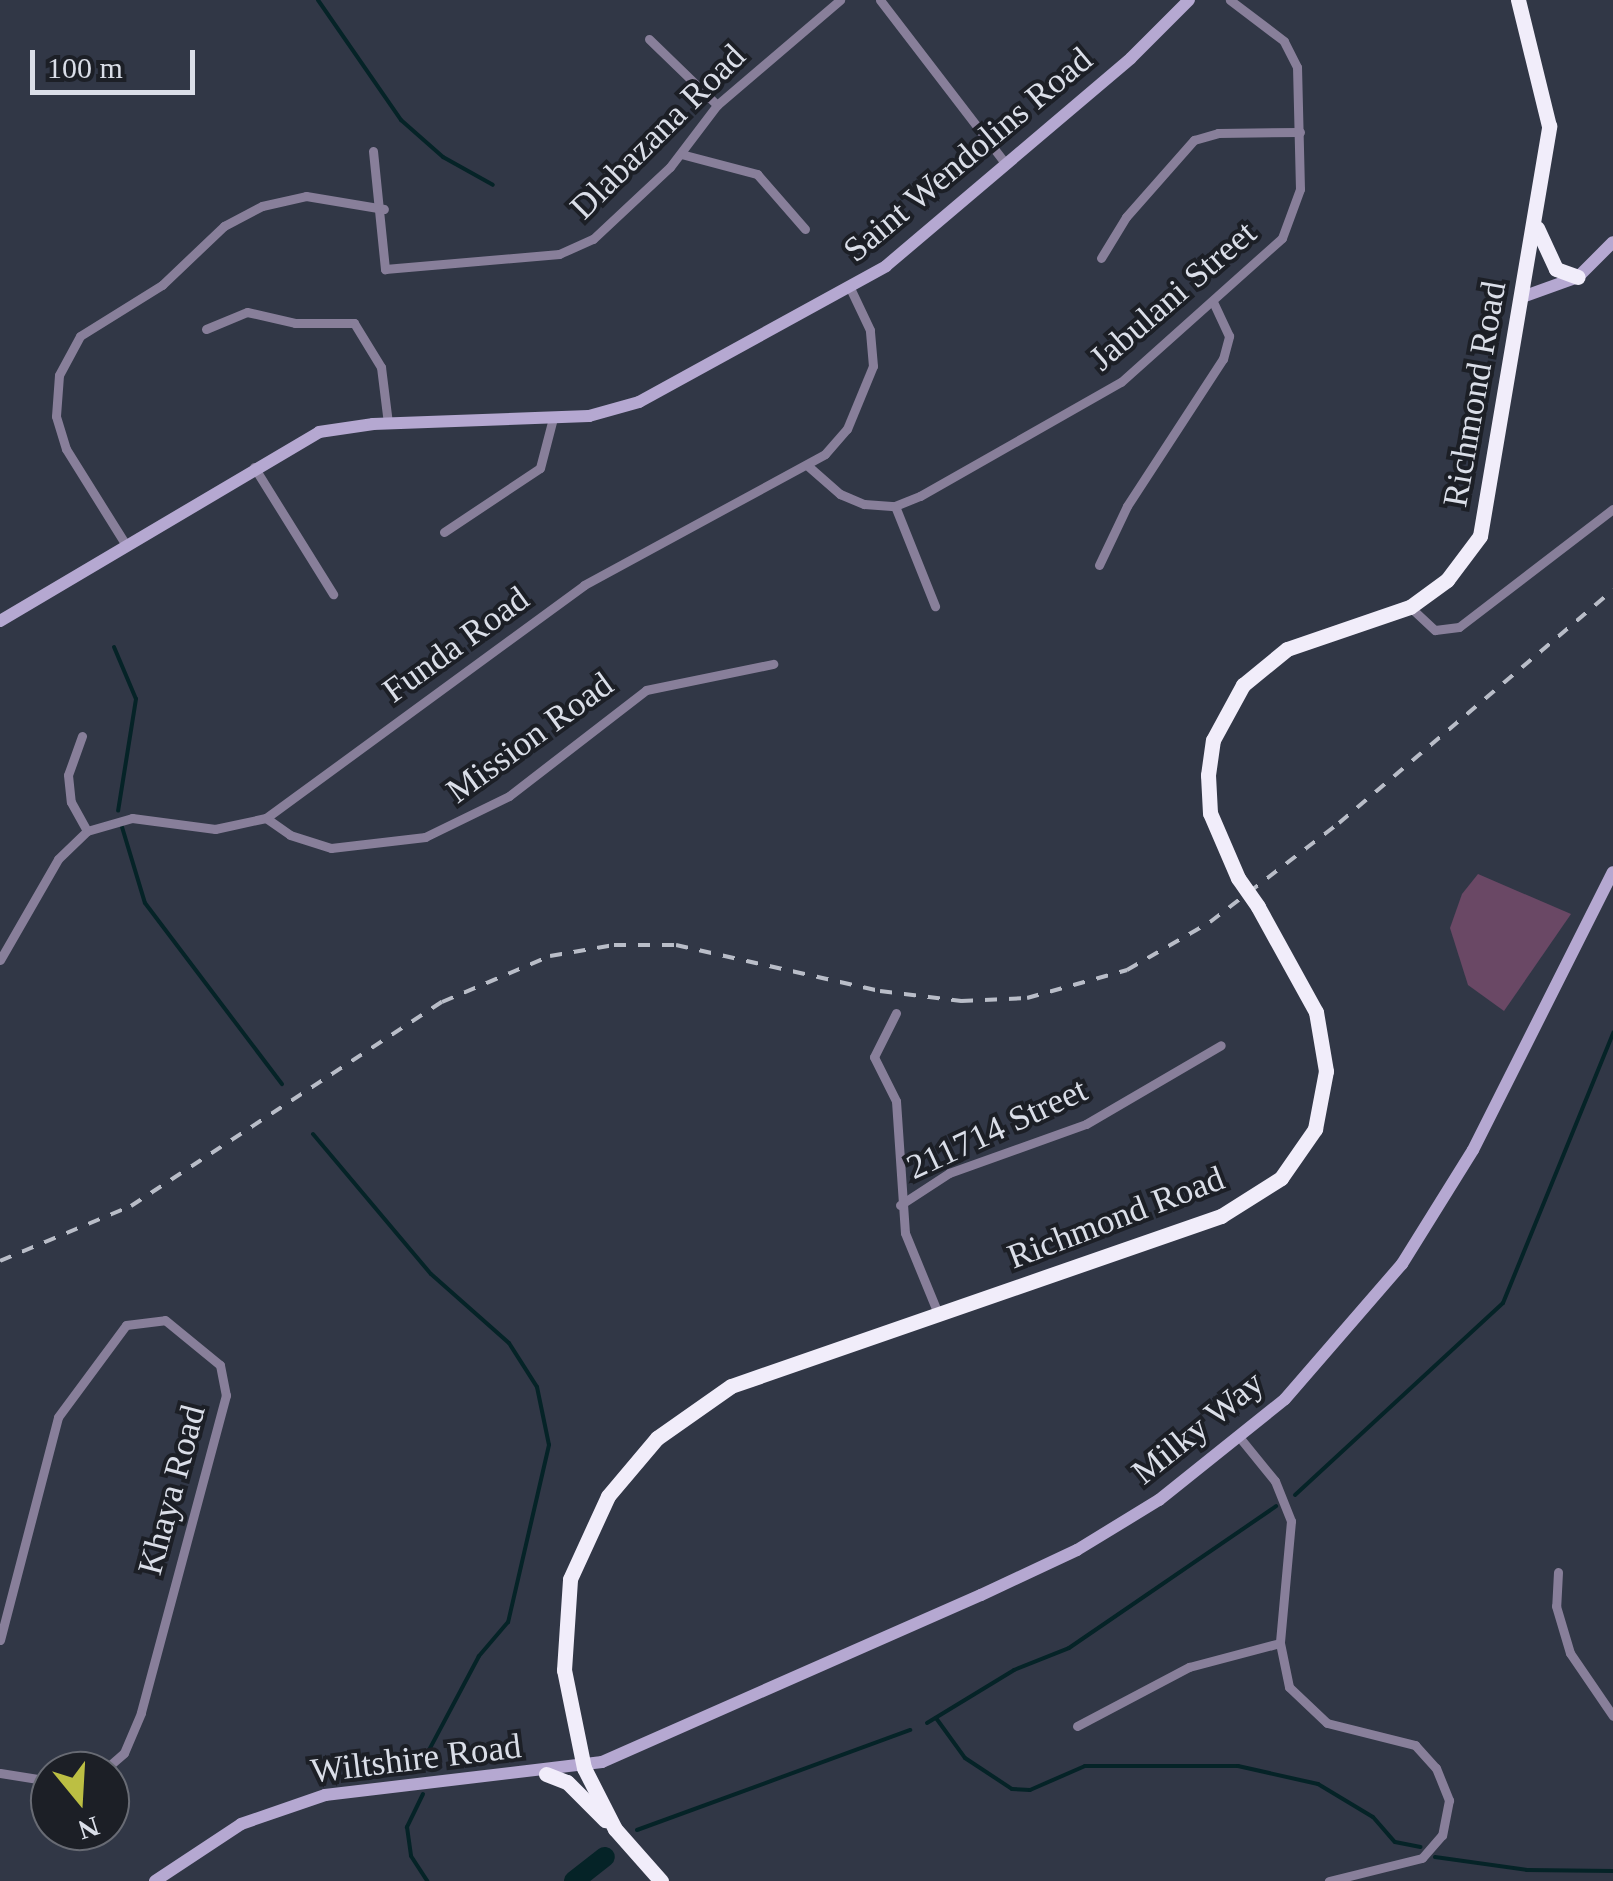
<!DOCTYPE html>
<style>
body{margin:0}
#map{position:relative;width:1613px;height:1881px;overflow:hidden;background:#313746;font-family:Georgia,serif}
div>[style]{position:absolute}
.green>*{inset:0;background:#6a4865}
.stream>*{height:4px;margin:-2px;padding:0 2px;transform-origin:2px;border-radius:2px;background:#052327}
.river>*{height:20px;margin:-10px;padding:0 10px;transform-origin:10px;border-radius:10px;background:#052327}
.street>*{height:9px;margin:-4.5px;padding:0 4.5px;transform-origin:4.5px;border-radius:4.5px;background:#887f9a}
.secondary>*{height:12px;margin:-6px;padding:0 6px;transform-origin:6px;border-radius:6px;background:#b5a8d1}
.highway>*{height:15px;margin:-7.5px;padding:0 7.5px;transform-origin:7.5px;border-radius:7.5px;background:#f1edfa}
.rail>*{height:4px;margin-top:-2px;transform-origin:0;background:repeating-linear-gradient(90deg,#b9bdc8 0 12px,transparent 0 24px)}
.highway-bridge>*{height:15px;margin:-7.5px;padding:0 7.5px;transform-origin:7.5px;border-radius:7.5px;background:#f1edfa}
span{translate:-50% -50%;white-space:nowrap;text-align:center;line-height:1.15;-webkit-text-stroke:8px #1c1f26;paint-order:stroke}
.street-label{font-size:35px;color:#dadee8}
.north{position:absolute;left:30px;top:1751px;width:100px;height:100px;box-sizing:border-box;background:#1c1f26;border:2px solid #686b74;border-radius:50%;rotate:162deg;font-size:28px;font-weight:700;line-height:40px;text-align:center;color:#dadee8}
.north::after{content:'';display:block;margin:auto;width:35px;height:45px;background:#bcbf43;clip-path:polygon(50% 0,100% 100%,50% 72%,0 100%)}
.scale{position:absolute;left:30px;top:50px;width:165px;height:45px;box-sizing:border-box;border:5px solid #dadee8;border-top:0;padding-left:12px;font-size:30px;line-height:35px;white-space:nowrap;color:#dadee8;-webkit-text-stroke:8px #1c1f26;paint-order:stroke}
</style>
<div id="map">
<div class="green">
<i style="clip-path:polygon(1478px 874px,1571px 914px,1504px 1011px,1468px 985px,1450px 928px,1462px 894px)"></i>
</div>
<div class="stream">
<i style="left:318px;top:0;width:146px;rotate:55.3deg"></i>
<i style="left:401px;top:120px;width:56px;rotate:41.4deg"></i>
<i style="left:443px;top:157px;width:57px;rotate:29.2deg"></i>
<i style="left:114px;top:647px;width:56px;rotate:67.1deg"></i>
<i style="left:136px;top:699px;width:113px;rotate:99.1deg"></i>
<i style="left:122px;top:827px;width:79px;rotate:73.2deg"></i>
<i style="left:145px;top:903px;width:227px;rotate:52.9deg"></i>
<i style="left:313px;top:1134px;width:183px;rotate:49.9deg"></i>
<i style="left:431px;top:1274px;width:104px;rotate:41.5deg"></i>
<i style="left:509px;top:1343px;width:52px;rotate:57.5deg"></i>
<i style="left:537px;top:1387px;width:59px;rotate:78.3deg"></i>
<i style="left:549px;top:1445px;width:182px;rotate:103deg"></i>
<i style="left:508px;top:1622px;width:45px;rotate:130.5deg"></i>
<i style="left:479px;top:1656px;width:121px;rotate:118deg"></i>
<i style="left:1295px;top:1495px;width:283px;rotate:-42.7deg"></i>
<i style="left:1503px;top:1303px;width:292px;rotate:-67.8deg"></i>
<i style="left:936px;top:1718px;width:49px;rotate:54.1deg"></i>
<i style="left:965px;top:1758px;width:56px;rotate:33.4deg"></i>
<i style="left:1012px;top:1789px;width:18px;rotate:3deg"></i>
<i style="left:1030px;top:1790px;width:60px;rotate:-23.6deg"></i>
<i style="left:1085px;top:1766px;width:153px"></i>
<i style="left:1238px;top:1766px;width:82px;rotate:12.7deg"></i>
<i style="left:1318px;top:1784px;width:64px;rotate:31deg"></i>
<i style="left:1373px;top:1817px;width:33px;rotate:49deg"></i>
<i style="left:1395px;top:1842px;width:26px;rotate:11deg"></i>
<i style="left:927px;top:1723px;width:102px;rotate:-31.3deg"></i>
<i style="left:1014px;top:1670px;width:59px;rotate:-21.8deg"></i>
<i style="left:1069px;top:1648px;width:251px;rotate:-34.4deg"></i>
<i style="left:423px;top:1794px;width:37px;rotate:116deg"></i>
<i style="left:407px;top:1827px;width:29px;rotate:82deg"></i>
<i style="left:411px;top:1856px;width:30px;rotate:57deg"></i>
<i style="left:637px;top:1830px;width:291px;rotate:-20.1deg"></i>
<i style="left:1435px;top:1857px;width:93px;rotate:8deg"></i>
<i style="left:1527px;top:1870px;width:86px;rotate:0.7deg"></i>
</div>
<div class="river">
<i style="left:574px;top:1881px;width:39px;rotate:-38deg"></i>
</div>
<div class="street">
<i style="left:880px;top:0;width:207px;rotate:52.5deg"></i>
<i style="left:649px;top:39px;width:95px;rotate:44.1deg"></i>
<i style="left:373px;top:151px;width:119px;rotate:84.2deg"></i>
<i style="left:385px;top:269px;width:175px;rotate:-4.9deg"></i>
<i style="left:559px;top:254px;width:37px;rotate:-24deg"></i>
<i style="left:593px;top:239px;width:105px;rotate:-43.1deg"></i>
<i style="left:670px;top:167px;width:78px;rotate:-52.8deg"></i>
<i style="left:717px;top:105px;width:162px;rotate:-40.5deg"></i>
<i style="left:681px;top:154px;width:79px;rotate:14.7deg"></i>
<i style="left:757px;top:174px;width:73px;rotate:48.9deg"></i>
<i style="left:1101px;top:258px;width:48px;rotate:-58.6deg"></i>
<i style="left:1126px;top:217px;width:103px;rotate:-48.6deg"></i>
<i style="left:1194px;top:140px;width:25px;rotate:-16deg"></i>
<i style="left:1218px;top:133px;width:82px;rotate:-0.7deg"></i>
<i style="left:206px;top:329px;width:44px;rotate:-22.5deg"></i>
<i style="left:247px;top:312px;width:49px;rotate:12.9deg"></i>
<i style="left:295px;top:323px;width:59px"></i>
<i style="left:354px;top:323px;width:52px;rotate:58.5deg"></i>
<i style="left:381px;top:367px;width:56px;rotate:82.9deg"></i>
<i style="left:808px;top:466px;width:43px;rotate:41.2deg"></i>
<i style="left:840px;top:494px;width:26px;rotate:23deg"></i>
<i style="left:864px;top:504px;width:31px;rotate:4deg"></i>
<i style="left:895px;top:506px;width:27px;rotate:-22deg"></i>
<i style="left:920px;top:496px;width:231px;rotate:-29.6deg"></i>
<i style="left:1121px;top:382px;width:216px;rotate:-41.8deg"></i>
<i style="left:1282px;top:238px;width:52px;rotate:-69.8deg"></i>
<i style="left:1300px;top:189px;width:122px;rotate:-91.4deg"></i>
<i style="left:1297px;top:67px;width:29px;rotate:-117deg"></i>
<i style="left:1284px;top:41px;width:68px;rotate:-142.8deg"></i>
<i style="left:254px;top:467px;width:150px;rotate:58.1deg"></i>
<i style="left:895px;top:506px;width:108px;rotate:68.2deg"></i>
<i style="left:444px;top:532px;width:115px;rotate:-33.7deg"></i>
<i style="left:540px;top:468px;width:52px;rotate:-75.4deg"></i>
<i style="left:126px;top:545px;width:113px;rotate:-122deg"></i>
<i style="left:66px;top:449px;width:34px;rotate:-107deg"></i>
<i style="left:56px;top:416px;width:41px;rotate:-85.8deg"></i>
<i style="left:59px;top:375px;width:44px;rotate:-61.7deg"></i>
<i style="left:80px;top:336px;width:97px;rotate:-31.9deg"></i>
<i style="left:162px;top:285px;width:86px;rotate:-43.6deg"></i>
<i style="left:224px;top:226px;width:43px;rotate:-27.8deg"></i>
<i style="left:262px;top:206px;width:45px;rotate:-12.8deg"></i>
<i style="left:306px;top:196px;width:79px;rotate:9.5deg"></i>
<i style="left:1099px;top:565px;width:65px;rotate:-64.6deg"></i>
<i style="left:1127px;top:506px;width:176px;rotate:-56.9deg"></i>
<i style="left:1223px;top:359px;width:24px;rotate:-75deg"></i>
<i style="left:1229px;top:336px;width:38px;rotate:-115deg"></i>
<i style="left:1410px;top:607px;width:34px;rotate:43deg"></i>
<i style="left:1435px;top:630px;width:24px;rotate:-7deg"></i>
<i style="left:1459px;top:627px;width:194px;rotate:-37.5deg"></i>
<i style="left:82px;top:736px;width:41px;rotate:109.7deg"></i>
<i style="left:68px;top:775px;width:27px;rotate:84deg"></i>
<i style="left:71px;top:802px;width:33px;rotate:61deg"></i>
<i style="left:266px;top:818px;width:29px;rotate:35deg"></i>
<i style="left:290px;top:835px;width:43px;rotate:17.6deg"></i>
<i style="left:331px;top:848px;width:95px;rotate:-6.7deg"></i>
<i style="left:425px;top:837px;width:93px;rotate:-26deg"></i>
<i style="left:509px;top:796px;width:173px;rotate:-37.7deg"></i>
<i style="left:646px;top:690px;width:130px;rotate:-11.6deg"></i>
<i style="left:0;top:960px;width:116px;rotate:-60.1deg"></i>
<i style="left:58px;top:859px;width:40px;rotate:-44deg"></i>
<i style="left:87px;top:831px;width:47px;rotate:-16.1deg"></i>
<i style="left:132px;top:818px;width:84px;rotate:7.5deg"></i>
<i style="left:215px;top:829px;width:52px;rotate:-12.2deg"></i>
<i style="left:266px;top:818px;width:394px;rotate:-36.2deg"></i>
<i style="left:584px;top:585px;width:274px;rotate:-28.5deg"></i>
<i style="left:825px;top:454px;width:33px;rotate:-49deg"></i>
<i style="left:847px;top:429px;width:68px;rotate:-67.6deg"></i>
<i style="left:873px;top:366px;width:36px;rotate:-95deg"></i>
<i style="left:870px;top:330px;width:44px;rotate:-115.4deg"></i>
<i style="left:896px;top:1013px;width:49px;rotate:116.6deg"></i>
<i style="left:874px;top:1057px;width:49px;rotate:63.4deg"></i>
<i style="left:896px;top:1101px;width:132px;rotate:86.1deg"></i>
<i style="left:905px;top:1233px;width:90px;rotate:67.7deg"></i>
<i style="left:900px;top:1205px;width:59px;rotate:-33.1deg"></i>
<i style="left:949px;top:1173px;width:145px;rotate:-19.7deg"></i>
<i style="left:1086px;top:1124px;width:156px;rotate:-30.3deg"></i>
<i style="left:1240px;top:1438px;width:55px;rotate:50.9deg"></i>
<i style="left:1275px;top:1481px;width:43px;rotate:68.2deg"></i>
<i style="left:1291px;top:1521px;width:122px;rotate:95.2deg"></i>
<i style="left:1280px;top:1643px;width:45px;rotate:78.4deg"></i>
<i style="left:1289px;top:1687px;width:52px;rotate:43.5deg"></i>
<i style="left:1327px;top:1723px;width:91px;rotate:14deg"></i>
<i style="left:1415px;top:1745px;width:31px;rotate:48deg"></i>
<i style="left:1436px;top:1768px;width:35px;rotate:68deg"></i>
<i style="left:1449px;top:1800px;width:36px;rotate:101deg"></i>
<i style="left:1442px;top:1835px;width:30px;rotate:131deg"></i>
<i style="left:1422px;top:1858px;width:96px;rotate:166.1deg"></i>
<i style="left:1558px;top:1572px;width:34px;rotate:93deg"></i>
<i style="left:1556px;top:1606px;width:49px;rotate:73.4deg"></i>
<i style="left:1570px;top:1653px;width:76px;rotate:55.7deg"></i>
<i style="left:0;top:1640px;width:230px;rotate:-75.4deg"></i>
<i style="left:58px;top:1417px;width:114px;rotate:-53.5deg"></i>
<i style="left:126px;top:1325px;width:39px;rotate:-7deg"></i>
<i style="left:165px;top:1320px;width:71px;rotate:39.3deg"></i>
<i style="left:220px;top:1365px;width:31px;rotate:79deg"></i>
<i style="left:226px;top:1395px;width:329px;rotate:105deg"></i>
<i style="left:141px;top:1713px;width:43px;rotate:113deg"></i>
<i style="left:124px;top:1753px;width:28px;rotate:139deg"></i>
<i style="left:1077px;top:1726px;width:127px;rotate:-27.8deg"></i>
<i style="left:1189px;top:1667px;width:94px;rotate:-14.8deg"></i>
<i style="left:0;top:1773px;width:51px;rotate:9.1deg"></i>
</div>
<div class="secondary">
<i style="left:1522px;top:297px;width:59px;rotate:-19.7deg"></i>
<i style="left:1578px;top:277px;width:49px;rotate:-45deg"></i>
<i style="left:0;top:621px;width:371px;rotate:-30.6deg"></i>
<i style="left:319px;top:432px;width:55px;rotate:-8.4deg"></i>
<i style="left:373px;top:424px;width:216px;rotate:-2.1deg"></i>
<i style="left:589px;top:416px;width:52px;rotate:-15.6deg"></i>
<i style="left:639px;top:402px;width:282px;rotate:-28.8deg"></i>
<i style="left:886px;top:266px;width:321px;rotate:-40.3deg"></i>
<i style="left:1131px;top:58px;width:82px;rotate:-45deg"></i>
<i style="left:155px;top:1881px;width:103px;rotate:-33.5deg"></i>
<i style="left:241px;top:1824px;width:89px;rotate:-19deg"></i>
<i style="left:325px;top:1795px;width:279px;rotate:-6.8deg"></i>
<i style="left:602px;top:1762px;width:414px;rotate:-23.8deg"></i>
<i style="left:981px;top:1595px;width:106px;rotate:-25.1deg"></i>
<i style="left:1077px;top:1550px;width:96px;rotate:-31.4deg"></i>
<i style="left:1159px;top:1500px;width:161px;rotate:-38.7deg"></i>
<i style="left:1285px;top:1399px;width:179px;rotate:-49.1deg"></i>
<i style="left:1402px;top:1264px;width:134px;rotate:-58.1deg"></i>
<i style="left:1473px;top:1150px;width:311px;rotate:-63.3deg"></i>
</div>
<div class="highway">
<i style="left:1537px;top:228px;width:45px;rotate:65.1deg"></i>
<i style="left:1556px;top:269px;width:23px;rotate:20deg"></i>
<i style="left:1238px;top:878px;width:71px;rotate:-113.3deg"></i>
<i style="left:1210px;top:813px;width:38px;rotate:-93deg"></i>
<i style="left:1208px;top:775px;width:35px;rotate:-82deg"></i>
<i style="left:1213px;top:740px;width:63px;rotate:-61.4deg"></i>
<i style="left:1243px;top:685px;width:57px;rotate:-39.3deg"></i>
<i style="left:1287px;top:649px;width:130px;rotate:-18.9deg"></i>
<i style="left:1410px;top:607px;width:46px;rotate:-36.1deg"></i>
<i style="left:1447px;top:580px;width:55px;rotate:-53.1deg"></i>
<i style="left:1480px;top:536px;width:416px;rotate:-80.4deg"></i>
<i style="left:1549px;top:126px;width:130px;rotate:-103.8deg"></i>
<i style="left:546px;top:1774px;width:22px;rotate:21deg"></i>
<i style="left:567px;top:1782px;width:54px;rotate:45deg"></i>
<i style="left:661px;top:1881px;width:69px;rotate:-131.5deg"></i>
<i style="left:615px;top:1829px;width:68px;rotate:-116.9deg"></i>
<i style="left:584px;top:1768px;width:100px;rotate:-101.5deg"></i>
<i style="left:564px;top:1670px;width:91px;rotate:-86.2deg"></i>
<i style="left:570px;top:1579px;width:91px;rotate:-65.4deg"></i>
<i style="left:608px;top:1496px;width:76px;rotate:-49.8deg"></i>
<i style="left:657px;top:1438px;width:90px;rotate:-35.1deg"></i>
<i style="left:731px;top:1386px;width:519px;rotate:-19.13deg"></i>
<i style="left:1221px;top:1216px;width:71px;rotate:-32.3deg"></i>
<i style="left:1281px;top:1178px;width:60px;rotate:-55.2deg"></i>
<i style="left:1315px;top:1129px;width:59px;rotate:-79.3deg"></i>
<i style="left:1326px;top:1071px;width:60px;rotate:-99.6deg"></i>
<i style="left:1316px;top:1012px;width:120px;rotate:-118.9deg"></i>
</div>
<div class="rail">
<i style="left:0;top:1261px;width:142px;rotate:-22.8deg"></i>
<i style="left:131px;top:1206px;width:372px;rotate:-33.3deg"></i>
<i style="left:442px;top:1002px;width:117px;rotate:-23.1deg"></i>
<i style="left:550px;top:956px;width:65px;rotate:-9.8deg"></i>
<i style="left:614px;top:945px;width:62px"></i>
<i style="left:676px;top:945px;width:209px;rotate:12.7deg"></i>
<i style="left:880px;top:991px;width:82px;rotate:7deg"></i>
<i style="left:961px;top:1001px;width:66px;rotate:-2.6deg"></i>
<i style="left:1027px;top:998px;width:104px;rotate:-15.6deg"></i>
<i style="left:1127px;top:970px;width:96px;rotate:-30deg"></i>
<i style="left:1210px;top:922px;width:163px;rotate:-37.5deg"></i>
<i style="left:1339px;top:823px;width:360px;rotate:-40.4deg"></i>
</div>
<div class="highway-bridge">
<i style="left:1238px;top:878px;width:35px;rotate:55deg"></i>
</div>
<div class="street-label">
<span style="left:658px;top:132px;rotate:-45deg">Dlabazana Road</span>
<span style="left:968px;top:155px;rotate:-40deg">Saint Wendolins Road</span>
<span style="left:1173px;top:296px;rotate:-41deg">Jabulani Street</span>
<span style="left:1475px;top:394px;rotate:-80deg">Richmond Road</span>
<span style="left:456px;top:645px;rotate:-36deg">Funda Road</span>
<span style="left:530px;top:738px;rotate:-36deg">Mission Road</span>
<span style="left:997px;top:1129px;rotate:-25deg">211714 Street</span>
<span style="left:1116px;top:1218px;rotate:-21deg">Richmond Road</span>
<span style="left:1198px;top:1428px;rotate:-39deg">Milky Way</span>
<span style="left:172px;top:1490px;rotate:-75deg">Khaya Road</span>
<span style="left:416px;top:1759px;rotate:-7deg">Wiltshire Road</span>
</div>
<div class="north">N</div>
<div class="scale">100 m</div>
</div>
